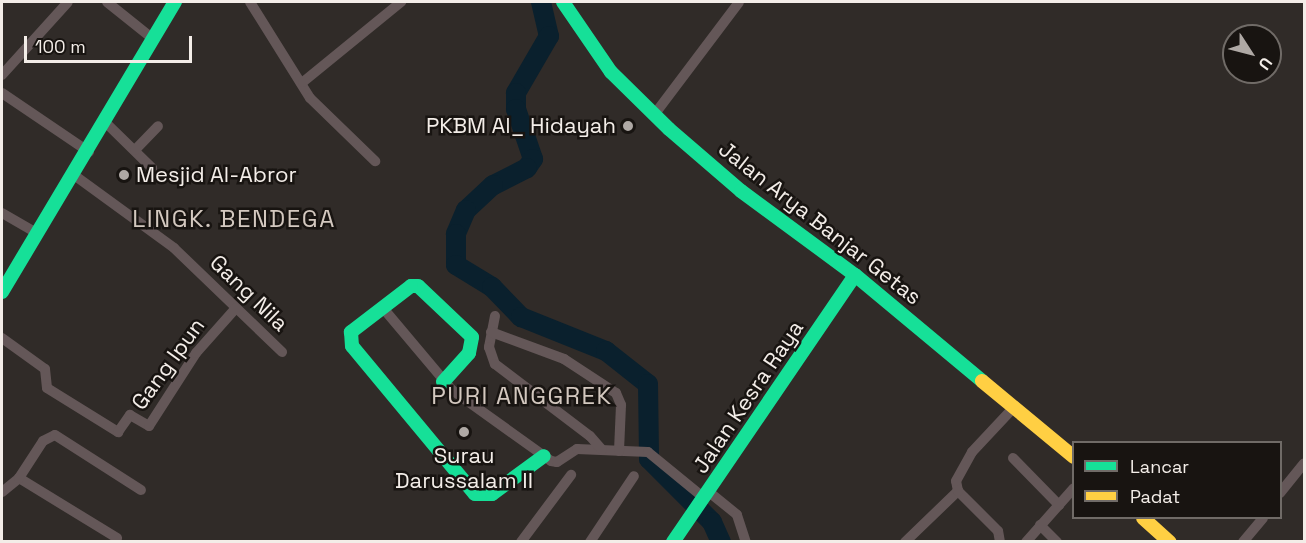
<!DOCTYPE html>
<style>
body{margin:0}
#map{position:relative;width:1306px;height:543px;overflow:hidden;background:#302b28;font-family:"Space Grotesk",sans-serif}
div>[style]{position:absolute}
.river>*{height:20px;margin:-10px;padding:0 10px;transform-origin:10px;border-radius:10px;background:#0a202d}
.street>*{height:10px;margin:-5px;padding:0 5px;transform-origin:5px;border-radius:5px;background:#645758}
.fast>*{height:14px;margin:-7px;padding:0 7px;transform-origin:7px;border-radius:7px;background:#16e098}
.slow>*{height:14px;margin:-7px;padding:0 7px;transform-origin:7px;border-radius:7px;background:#ffcf43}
.dots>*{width:16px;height:16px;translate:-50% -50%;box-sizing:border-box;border:3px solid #181411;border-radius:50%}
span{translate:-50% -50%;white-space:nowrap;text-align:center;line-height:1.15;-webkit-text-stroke:5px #181411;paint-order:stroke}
.poi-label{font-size:22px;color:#f3ede8}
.right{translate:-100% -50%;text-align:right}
.left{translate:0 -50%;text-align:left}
.street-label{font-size:22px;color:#f3ede8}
.neighbourhood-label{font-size:24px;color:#d3c8bf;letter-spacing:1.5px}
.frame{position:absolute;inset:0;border:3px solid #f3ede8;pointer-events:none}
.legend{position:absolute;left:1072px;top:441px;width:210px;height:78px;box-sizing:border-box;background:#181411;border:2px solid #706b67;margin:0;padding:8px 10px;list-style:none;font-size:18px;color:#f3ede8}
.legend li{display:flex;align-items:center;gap:12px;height:30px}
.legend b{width:30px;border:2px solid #706b67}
.north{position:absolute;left:1222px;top:24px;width:60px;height:60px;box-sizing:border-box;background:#181411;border:2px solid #706b67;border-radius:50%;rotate:126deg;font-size:16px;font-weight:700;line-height:24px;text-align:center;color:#f3ede8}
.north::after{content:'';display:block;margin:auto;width:21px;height:27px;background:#afa9a5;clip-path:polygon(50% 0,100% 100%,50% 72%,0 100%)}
.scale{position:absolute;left:24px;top:36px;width:168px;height:27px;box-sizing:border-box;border:3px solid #f3ede8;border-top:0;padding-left:8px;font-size:18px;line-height:21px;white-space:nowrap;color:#f3ede8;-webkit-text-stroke:4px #181411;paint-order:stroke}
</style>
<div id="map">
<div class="river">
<i style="left:541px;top:2px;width:35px;rotate:77deg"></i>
<i style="left:549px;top:36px;width:66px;rotate:120.1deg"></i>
<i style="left:516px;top:93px;width:16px;rotate:90deg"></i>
<i style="left:516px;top:109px;width:53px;rotate:71.2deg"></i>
<i style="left:533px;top:159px;width:11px;rotate:124deg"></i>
<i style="left:527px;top:168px;width:38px;rotate:153deg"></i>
<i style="left:493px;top:185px;width:37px;rotate:137deg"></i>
<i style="left:466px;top:210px;width:26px;rotate:113deg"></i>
<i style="left:456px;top:234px;width:31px;rotate:90deg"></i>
<i style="left:456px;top:265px;width:42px;rotate:31.4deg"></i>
<i style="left:492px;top:287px;width:42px;rotate:46deg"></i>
<i style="left:521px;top:317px;width:92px;rotate:21.8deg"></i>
<i style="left:606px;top:351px;width:53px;rotate:38.2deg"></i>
<i style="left:648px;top:384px;width:75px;rotate:89.2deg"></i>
<i style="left:649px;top:459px;width:89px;rotate:45deg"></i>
<i style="left:712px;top:522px;width:22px;rotate:66deg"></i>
</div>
<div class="street">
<i style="left:107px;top:2px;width:59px;rotate:38.8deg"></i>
<i style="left:250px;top:2px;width:113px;rotate:58deg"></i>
<i style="left:310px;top:98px;width:91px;rotate:44.1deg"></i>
<i style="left:2px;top:75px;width:98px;rotate:-47.9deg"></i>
<i style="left:303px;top:82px;width:127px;rotate:-39.2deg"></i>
<i style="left:2px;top:93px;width:105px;rotate:34.1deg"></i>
<i style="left:654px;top:115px;width:141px;rotate:-53deg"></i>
<i style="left:105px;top:122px;width:66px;rotate:44.4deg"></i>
<i style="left:135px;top:150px;width:33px;rotate:-46deg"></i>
<i style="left:74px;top:175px;width:124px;rotate:36.1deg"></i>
<i style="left:174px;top:248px;width:150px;rotate:43.9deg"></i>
<i style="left:2px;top:213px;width:39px;rotate:30deg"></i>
<i style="left:383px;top:308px;width:107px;rotate:49.9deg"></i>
<i style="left:452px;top:390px;width:122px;rotate:35.6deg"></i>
<i style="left:551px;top:461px;width:6px;rotate:9deg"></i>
<i style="left:557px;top:462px;width:24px;rotate:-33deg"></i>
<i style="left:577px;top:449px;width:71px;rotate:2.4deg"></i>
<i style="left:648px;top:452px;width:72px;rotate:39.4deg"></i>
<i style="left:495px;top:316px;width:32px;rotate:101deg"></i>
<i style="left:489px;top:347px;width:18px;rotate:71deg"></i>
<i style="left:495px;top:364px;width:119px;rotate:37.2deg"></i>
<i style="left:590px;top:436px;width:18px;rotate:49deg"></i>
<i style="left:491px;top:332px;width:78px;rotate:20.3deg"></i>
<i style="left:564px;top:359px;width:62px;rotate:33.2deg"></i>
<i style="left:616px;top:393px;width:13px;rotate:67deg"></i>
<i style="left:621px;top:405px;width:46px;rotate:92.5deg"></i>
<i style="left:2px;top:338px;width:53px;rotate:35.8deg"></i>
<i style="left:45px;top:369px;width:19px;rotate:84deg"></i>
<i style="left:47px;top:388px;width:84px;rotate:31.8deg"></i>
<i style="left:118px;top:432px;width:21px;rotate:-55deg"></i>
<i style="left:130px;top:415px;width:22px;rotate:30deg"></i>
<i style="left:149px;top:426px;width:87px;rotate:-57.2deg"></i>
<i style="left:196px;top:353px;width:60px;rotate:-48.4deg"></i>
<i style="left:1013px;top:458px;width:66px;rotate:45.6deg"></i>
<i style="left:19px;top:478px;width:115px;rotate:31.5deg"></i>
<i style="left:2px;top:492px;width:22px;rotate:-39deg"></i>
<i style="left:19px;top:478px;width:44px;rotate:-57deg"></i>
<i style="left:43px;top:441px;width:13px;rotate:-27deg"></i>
<i style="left:55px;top:435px;width:102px;rotate:32.6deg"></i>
<i style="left:709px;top:492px;width:36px;rotate:39deg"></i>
<i style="left:737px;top:515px;width:28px;rotate:72deg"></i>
<i style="left:1280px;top:493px;width:38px;rotate:-51deg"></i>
<i style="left:1040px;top:525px;width:24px;rotate:45deg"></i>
<i style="left:521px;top:542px;width:84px;rotate:-53.3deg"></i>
<i style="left:590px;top:542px;width:79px;rotate:-56.3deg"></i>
<i style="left:905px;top:542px;width:74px;rotate:-43.9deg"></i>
<i style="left:1000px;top:542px;width:11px;rotate:-100deg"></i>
<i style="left:998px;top:531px;width:57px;rotate:-135deg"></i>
<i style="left:958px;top:491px;width:10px;rotate:-101deg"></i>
<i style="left:956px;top:481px;width:33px;rotate:-61deg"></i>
<i style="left:972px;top:452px;width:63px;rotate:-46.9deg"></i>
<i style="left:1026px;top:542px;width:72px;rotate:-48.4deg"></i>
<i style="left:1243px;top:542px;width:31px;rotate:-50deg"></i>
</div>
<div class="fast">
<i style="left:563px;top:2px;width:85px;rotate:55.6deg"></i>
<i style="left:611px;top:72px;width:81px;rotate:44.5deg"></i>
<i style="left:669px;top:129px;width:95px;rotate:40.7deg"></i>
<i style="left:741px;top:191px;width:142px;rotate:36.4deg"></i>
<i style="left:855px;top:275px;width:165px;rotate:39.8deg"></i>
<i style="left:2px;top:292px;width:338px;rotate:-59.2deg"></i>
<i style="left:443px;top:382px;width:39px;rotate:-48deg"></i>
<i style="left:469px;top:353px;width:16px;rotate:-79deg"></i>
<i style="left:472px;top:337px;width:74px;rotate:-136.6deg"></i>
<i style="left:418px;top:286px;width:7px;rotate:180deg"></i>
<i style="left:411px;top:286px;width:76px;rotate:142.5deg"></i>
<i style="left:351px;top:332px;width:14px;rotate:86deg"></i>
<i style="left:352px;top:346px;width:192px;rotate:50.3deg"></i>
<i style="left:475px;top:494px;width:17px"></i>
<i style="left:492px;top:494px;width:64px;rotate:-36.2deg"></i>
<i style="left:673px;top:542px;width:323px;rotate:-55.7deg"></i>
</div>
<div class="slow">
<i style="left:982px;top:381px;width:119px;rotate:39.6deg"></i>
<i style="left:1143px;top:518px;width:36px;rotate:42deg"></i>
</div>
<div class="dots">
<i style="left:628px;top:126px;background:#afa9a5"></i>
<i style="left:124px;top:175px;background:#afa9a5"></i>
<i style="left:464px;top:432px;background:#afa9a5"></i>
</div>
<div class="poi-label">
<span class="right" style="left:616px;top:126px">PKBM Al_ Hidayah</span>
<span class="left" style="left:136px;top:175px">Mesjid Al-Abror</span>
<span style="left:464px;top:468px">Surau<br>Darussalam II</span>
</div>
<div class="street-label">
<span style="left:820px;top:223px;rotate:38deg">Jalan Arya Banjar Getas</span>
<span style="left:249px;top:293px;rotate:44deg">Gang Nila</span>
<span style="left:168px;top:364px;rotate:-54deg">Gang Ipun</span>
<span style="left:748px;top:397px;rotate:-56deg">Jalan Kesra Raya</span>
</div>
<div class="neighbourhood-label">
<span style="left:234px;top:219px">LINGK. BENDEGA</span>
<span style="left:522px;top:396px">PURI ANGGREK</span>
</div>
<div class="frame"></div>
<ul class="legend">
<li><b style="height:8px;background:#16e098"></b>Lancar</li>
<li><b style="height:8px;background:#ffcf43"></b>Padat</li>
</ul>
<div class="north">U</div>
<div class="scale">100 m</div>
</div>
